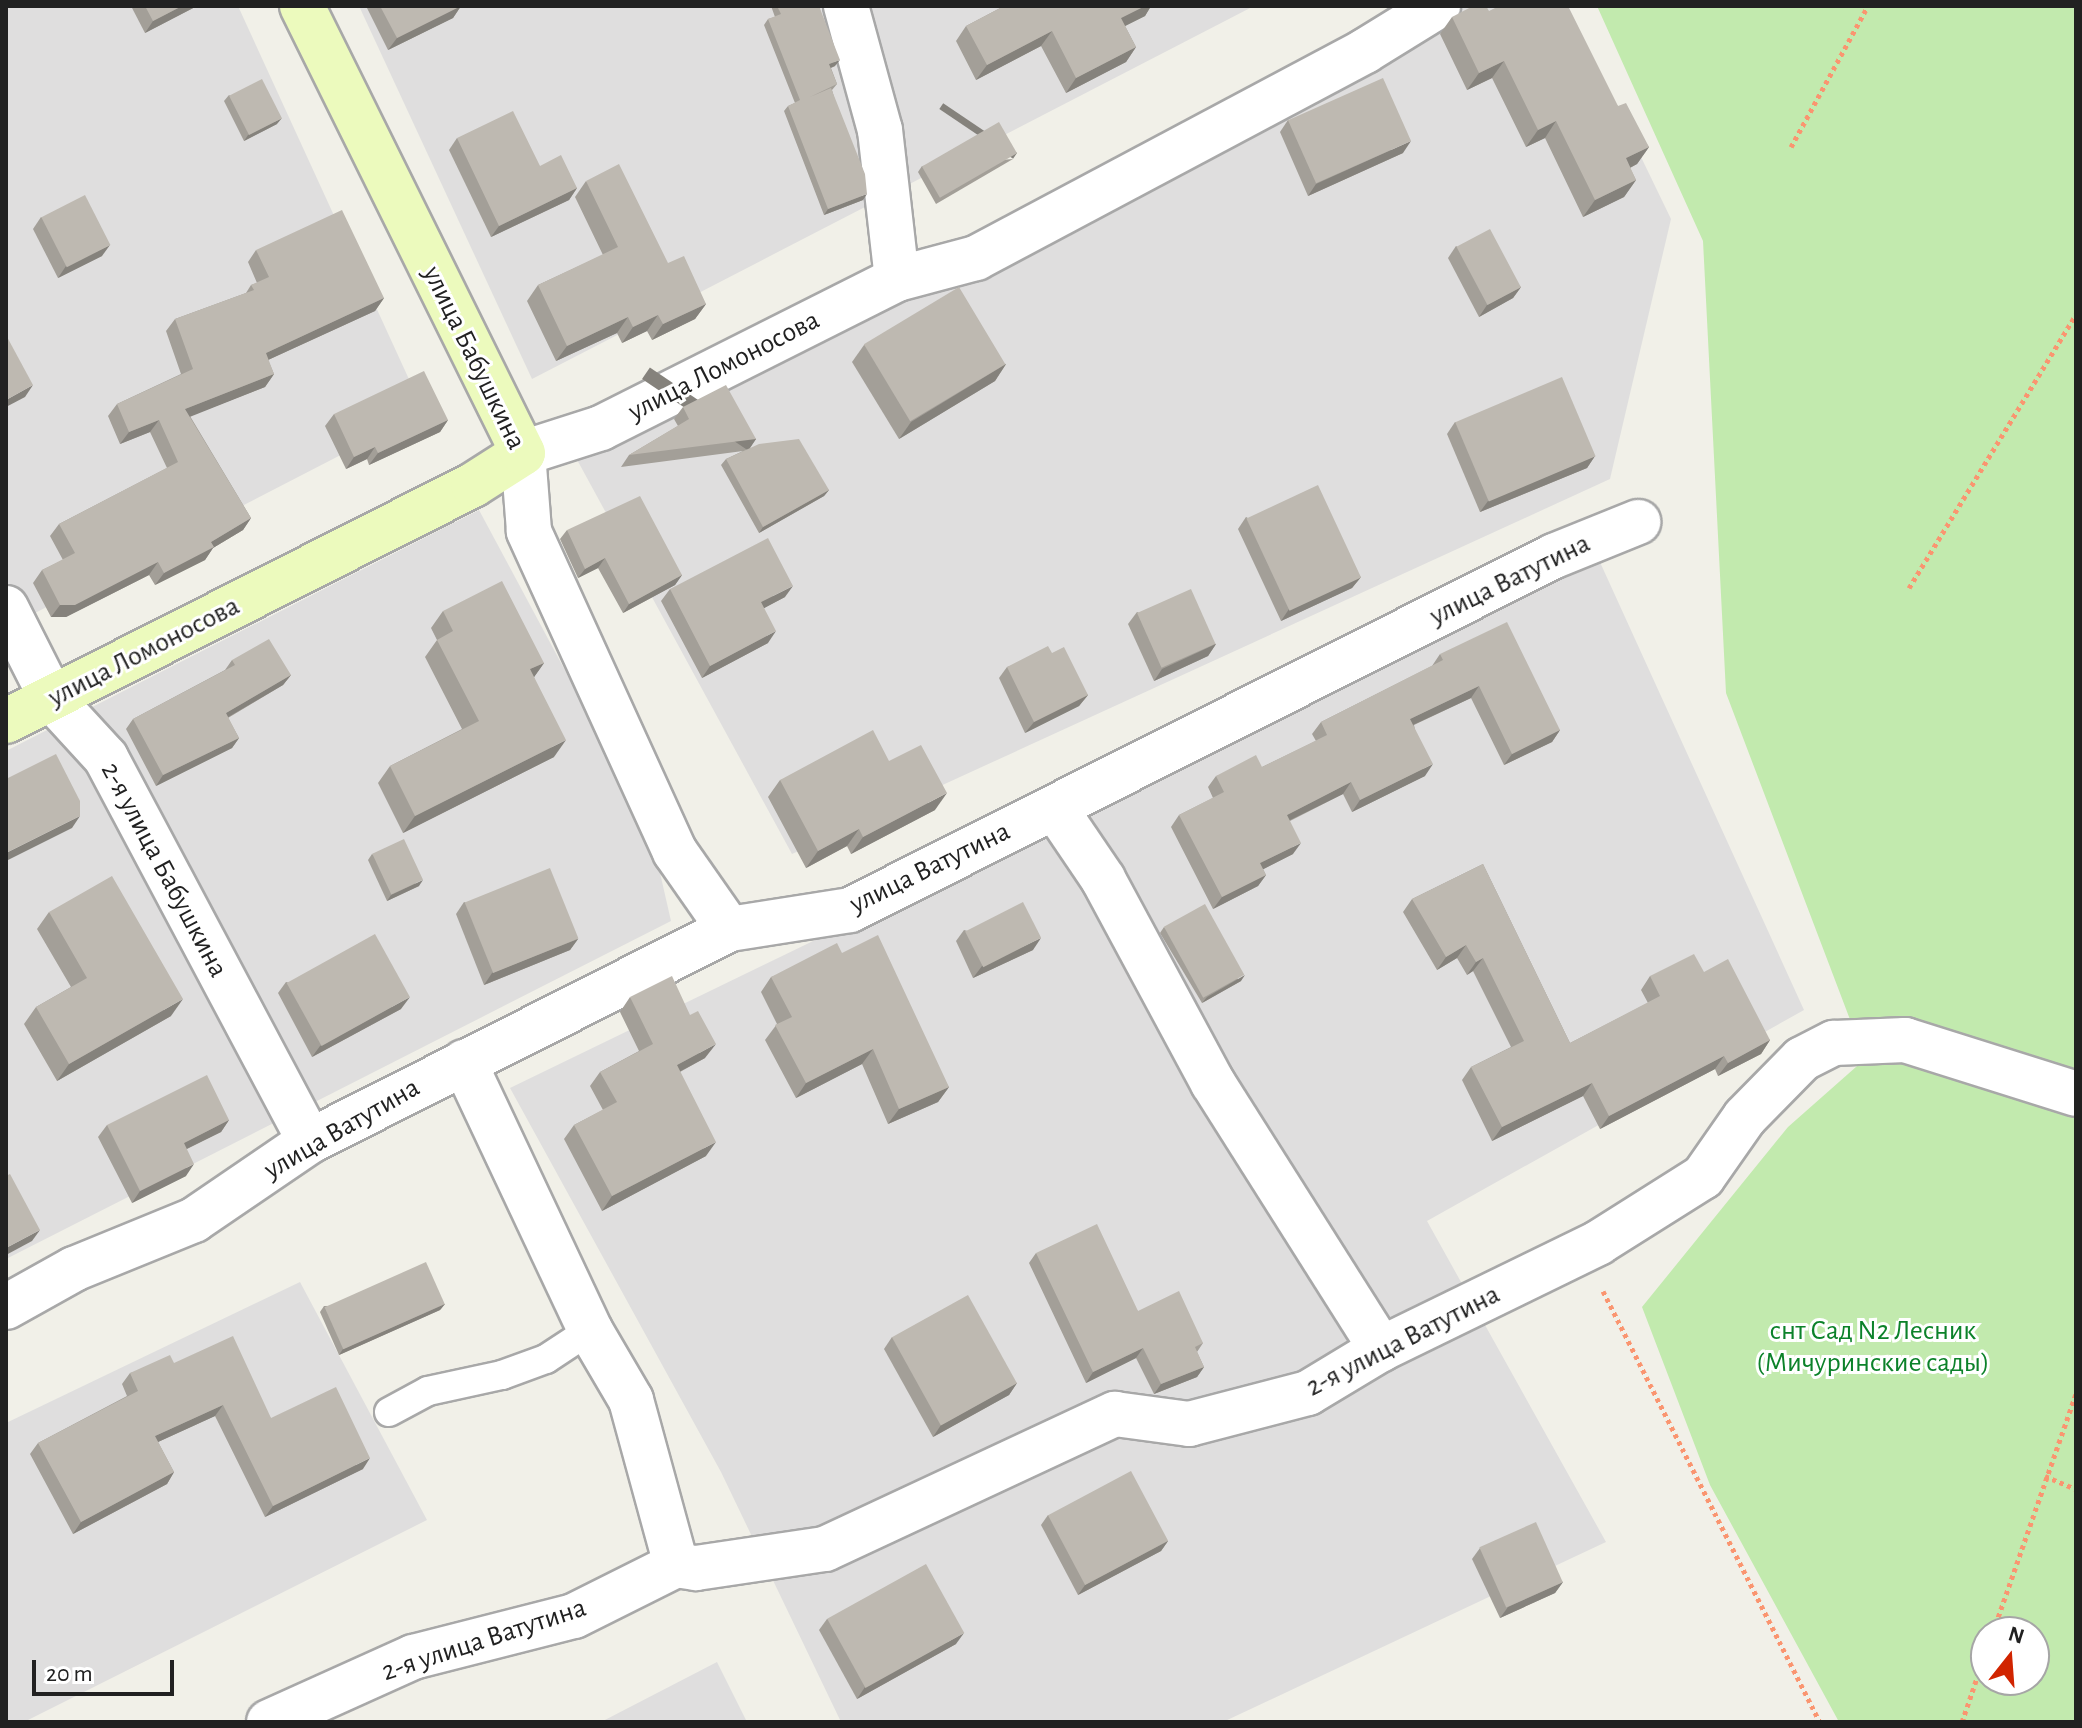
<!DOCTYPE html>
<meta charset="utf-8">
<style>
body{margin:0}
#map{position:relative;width:2082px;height:1728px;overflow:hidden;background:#f1f0e8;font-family:"Alegreya Sans",sans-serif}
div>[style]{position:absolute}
.residential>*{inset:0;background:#dfdede}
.grass>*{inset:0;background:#c2eaae}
.path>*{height:5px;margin-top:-2.5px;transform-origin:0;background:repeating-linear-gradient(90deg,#fa9570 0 4px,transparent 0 8px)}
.roads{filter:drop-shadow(2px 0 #a8a8a8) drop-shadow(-2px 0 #a8a8a8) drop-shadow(0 2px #a8a8a8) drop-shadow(0 -2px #a8a8a8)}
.lane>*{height:28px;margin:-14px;padding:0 14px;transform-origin:14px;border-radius:14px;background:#fff}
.street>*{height:44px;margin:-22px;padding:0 22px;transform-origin:22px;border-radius:22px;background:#fff}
.secondary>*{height:44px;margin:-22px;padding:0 22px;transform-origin:22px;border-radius:22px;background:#ecfabd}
.wall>*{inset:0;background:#a39f98}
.shaded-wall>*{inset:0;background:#85827c;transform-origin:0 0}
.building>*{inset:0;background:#beb9b1;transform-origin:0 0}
span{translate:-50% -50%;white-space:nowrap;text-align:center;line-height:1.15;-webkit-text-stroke:6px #fff;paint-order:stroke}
.street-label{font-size:28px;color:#212121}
.park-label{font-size:28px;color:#0c822a}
.frame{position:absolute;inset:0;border:8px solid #212121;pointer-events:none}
.north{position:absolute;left:1970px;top:1616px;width:80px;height:80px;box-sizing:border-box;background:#fff;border:2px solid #a6a6a6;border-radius:50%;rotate:17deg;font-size:22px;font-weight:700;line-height:32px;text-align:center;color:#212121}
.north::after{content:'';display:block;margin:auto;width:28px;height:36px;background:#d12400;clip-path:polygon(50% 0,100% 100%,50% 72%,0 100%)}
.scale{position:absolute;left:32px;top:1660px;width:142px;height:36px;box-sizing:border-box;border:4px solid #212121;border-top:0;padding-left:10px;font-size:24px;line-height:28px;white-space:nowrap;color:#212121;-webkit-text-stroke:6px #fff;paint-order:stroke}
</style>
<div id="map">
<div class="residential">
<i style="clip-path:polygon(6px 6px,238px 6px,424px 412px,6px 628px)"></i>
<i style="clip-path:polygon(359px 6px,1254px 6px,532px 379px)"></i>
<i style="clip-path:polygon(1445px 6px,1568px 6px,1671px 219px,1610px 479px,792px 854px,575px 456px)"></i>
<i style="clip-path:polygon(479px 510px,650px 829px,671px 921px,6px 1259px,6px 751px)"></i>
<i style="clip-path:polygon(1599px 560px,1804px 1010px,1427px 1221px,1606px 1542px,1223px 1722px,841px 1722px,721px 1472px,510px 1088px)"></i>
<i style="clip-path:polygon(300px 1282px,427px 1520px,24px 1722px,6px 1722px,6px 1423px)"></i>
<i style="clip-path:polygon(717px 1662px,747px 1722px,601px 1722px)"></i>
</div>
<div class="grass">
<i style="clip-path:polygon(evenodd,1597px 6px,2076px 6px,2076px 1722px,1839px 1722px,1710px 1485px,1642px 1307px,1788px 1127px,1865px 1059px,1726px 693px,1703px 241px,1597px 6px,1986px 1632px,2034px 1632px,2034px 1680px,1986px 1680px,1986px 1632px)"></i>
</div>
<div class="path">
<i style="left:1791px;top:147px;width:161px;rotate:-61.4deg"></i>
<i style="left:1909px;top:588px;width:321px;rotate:-58.6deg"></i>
<i style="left:1603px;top:1291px;width:483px;rotate:63.3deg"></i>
<i style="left:2045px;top:1476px;width:34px;rotate:23deg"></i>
<i style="left:1993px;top:1632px;width:253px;rotate:-70.8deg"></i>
<i style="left:1962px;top:1722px;width:75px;rotate:-71.3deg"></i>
</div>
<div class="roads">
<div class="lane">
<i style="left:389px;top:1412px;width:44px;rotate:-28.3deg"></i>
<i style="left:428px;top:1391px;width:76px;rotate:-12.2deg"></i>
<i style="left:502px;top:1375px;width:47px;rotate:-20deg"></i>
<i style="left:546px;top:1359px;width:53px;rotate:-33.4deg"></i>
</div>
<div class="street">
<i style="left:846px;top:6px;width:129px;rotate:74.7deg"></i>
<i style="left:880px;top:130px;width:150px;rotate:83.5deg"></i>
<i style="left:6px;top:608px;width:102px;rotate:63.2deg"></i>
<i style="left:52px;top:699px;width:80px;rotate:47.5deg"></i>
<i style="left:106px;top:758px;width:434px;rotate:62deg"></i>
<i style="left:1055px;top:808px;width:86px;rotate:55.9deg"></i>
<i style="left:1103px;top:879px;width:232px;rotate:61.7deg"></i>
<i style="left:1213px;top:1083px;width:315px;rotate:57.7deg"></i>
<i style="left:729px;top:929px;width:94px;rotate:-125deg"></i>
<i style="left:675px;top:852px;width:353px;rotate:-114.5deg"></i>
<i style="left:529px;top:531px;width:78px;rotate:-94.4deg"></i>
<i style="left:523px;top:453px;width:82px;rotate:-17.8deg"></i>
<i style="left:601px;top:428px;width:331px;rotate:-26.7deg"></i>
<i style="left:897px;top:279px;width:82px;rotate:-14.9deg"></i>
<i style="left:976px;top:258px;width:441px;rotate:-28deg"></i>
<i style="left:1365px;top:51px;width:86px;rotate:-31.7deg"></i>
<i style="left:464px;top:1062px;width:296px;rotate:64.8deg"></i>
<i style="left:590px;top:1330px;width:81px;rotate:59.6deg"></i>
<i style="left:631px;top:1400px;width:171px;rotate:74.7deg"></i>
<i style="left:6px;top:1307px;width:78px;rotate:-29.2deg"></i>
<i style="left:74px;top:1269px;width:130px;rotate:-22.2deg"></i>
<i style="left:194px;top:1220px;width:140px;rotate:-34.3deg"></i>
<i style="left:310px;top:1141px;width:470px;rotate:-26.8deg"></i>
<i style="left:729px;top:929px;width:122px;rotate:-8.9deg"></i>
<i style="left:850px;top:910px;width:788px;rotate:-26.7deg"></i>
<i style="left:1554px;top:556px;width:91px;rotate:-22deg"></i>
<i style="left:269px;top:1722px;width:158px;rotate:-24.3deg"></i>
<i style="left:413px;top:1657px;width:166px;rotate:-14.3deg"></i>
<i style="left:574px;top:1616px;width:114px;rotate:-26.6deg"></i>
<i style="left:676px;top:1565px;width:20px;rotate:9deg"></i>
<i style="left:696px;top:1568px;width:130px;rotate:-8.4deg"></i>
<i style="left:825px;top:1549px;width:320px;rotate:-25deg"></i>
<i style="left:1115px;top:1414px;width:75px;rotate:7.7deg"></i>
<i style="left:1189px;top:1424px;width:123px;rotate:-14.6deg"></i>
<i style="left:1308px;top:1393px;width:85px;rotate:-31.1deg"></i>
<i style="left:1381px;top:1349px;width:242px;rotate:-26deg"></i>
<i style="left:1598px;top:1243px;width:124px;rotate:-32.2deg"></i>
<i style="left:1703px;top:1177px;width:73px;rotate:-55deg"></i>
<i style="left:1745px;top:1117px;width:81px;rotate:-45.5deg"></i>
<i style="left:1802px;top:1059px;width:36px;rotate:-27deg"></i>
<i style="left:1834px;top:1043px;width:71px;rotate:-2.4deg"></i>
<i style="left:1905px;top:1040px;width:179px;rotate:17.5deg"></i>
</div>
<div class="secondary">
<i style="left:6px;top:721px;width:523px;rotate:-26.81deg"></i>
<i style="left:473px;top:485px;width:59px;rotate:-32.6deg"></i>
<i style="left:523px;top:453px;width:499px;rotate:-116.3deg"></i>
</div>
</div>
<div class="wall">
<i style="clip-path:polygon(131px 6px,197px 6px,145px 33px)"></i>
<i style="clip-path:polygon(366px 6px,461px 6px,453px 18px,388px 50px)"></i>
<i style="clip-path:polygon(771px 6px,819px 6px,835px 66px,831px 68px,837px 84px,832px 90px,863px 200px,824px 215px,784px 111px,788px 106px,795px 103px,764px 25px,768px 19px,775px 17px)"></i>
<i style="clip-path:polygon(1004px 6px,1151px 6px,1145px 16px,1125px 26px,1136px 47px,1126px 62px,1066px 93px,1041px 46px,976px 80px,956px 41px,966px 26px)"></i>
<i style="clip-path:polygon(1489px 11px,1618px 106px,1649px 147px,1637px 164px,1630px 168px,1636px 180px,1624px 197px,1583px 217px,1545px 138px,1526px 147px,1492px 78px,1467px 90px,1440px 34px,1452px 17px)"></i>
<i style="clip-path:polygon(229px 95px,277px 124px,244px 141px,224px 101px)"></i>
<i style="clip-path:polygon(1288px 120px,1403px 153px,1308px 196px,1280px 132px)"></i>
<i style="clip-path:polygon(457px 138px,540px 166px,577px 188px,569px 200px,491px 237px,449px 150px)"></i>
<i style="clip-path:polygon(1013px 159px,936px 204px,918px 172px,922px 166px)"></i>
<i style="clip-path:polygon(586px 181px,706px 304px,695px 319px,652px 340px,647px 331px,622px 343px,617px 333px,556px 361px,527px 301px,538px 285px,603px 255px,575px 197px)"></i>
<i style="clip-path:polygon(41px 217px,102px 256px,58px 278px,33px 229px)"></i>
<i style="clip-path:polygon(1456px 246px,1521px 287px,1513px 298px,1479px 317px,1448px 258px)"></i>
<i style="clip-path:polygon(256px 250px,384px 298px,375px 311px,268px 360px,274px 374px,265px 387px,190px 416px,251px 518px,243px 530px,213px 548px,205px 560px,155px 585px,149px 575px,66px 617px,51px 617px,33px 583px,42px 570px,63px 560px,50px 536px,59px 524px,167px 468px,150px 432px,120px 444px,108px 416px,117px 404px,181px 374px,166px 331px,175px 319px,246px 293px,251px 285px,257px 283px,248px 262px)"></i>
<i style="clip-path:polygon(864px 345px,1006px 364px,995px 381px,899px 439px,852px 362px)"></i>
<i style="clip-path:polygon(683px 407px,756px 439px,750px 448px,829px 490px,824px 496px,759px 533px,721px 465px,726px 459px,743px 451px,621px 467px,629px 455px,678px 426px,674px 419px)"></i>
<i style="clip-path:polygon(334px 414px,448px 420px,440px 432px,369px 465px,367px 459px,346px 469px,325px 426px)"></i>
<i style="clip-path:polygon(1455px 422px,1595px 456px,1587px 468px,1480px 512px,1447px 434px)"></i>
<i style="clip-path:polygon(1246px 517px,1361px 577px,1352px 588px,1281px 621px,1238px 529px)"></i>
<i style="clip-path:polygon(567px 530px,682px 575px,675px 585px,623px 613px,598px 568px,578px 578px,560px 539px)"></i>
<i style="clip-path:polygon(670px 589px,785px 597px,764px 608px,768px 643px,702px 678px,661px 601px)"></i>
<i style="clip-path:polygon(443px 611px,544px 663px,534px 677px,554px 757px,403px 833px,378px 783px,390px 766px,462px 729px,425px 657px,437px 640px,431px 628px)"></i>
<i style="clip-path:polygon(1137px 612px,1216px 644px,1208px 656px,1154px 681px,1128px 624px)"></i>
<i style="clip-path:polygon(1052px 653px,1088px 695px,1079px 706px,1025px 733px,999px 678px,1007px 667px)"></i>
<i style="clip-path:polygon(1440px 654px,1560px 730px,1552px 742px,1504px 765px,1471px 698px,1414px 725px,1425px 776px,1352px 812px,1343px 794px,1290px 821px,1293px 854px,1263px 869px,1266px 875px,1258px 886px,1213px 909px,1171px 827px,1179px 815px,1213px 798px,1208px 787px,1216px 776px,1262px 767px,1316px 741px,1312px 734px,1321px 722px,1432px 666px)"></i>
<i style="clip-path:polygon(232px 660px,291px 675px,283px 685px,228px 718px,239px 738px,232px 748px,156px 786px,126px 729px,133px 719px,225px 670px)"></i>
<i style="clip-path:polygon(889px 761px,935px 810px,851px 854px,847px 846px,806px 868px,768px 797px,780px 780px)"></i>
<i style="clip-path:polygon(372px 854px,419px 886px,387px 901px,368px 860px)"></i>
<i style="clip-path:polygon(1483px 864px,1570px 1043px,1648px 1003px,1641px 990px,1650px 976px,1704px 972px,1770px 1040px,1761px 1054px,1718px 1076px,1715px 1069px,1600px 1129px,1583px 1096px,1492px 1141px,1462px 1080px,1471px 1067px,1511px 1047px,1473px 971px,1467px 975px,1457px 958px,1437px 970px,1403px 912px,1412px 899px)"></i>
<i style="clip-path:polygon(464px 902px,578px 939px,570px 950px,484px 985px,456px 914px)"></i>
<i style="clip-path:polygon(49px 912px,171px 1016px,57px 1081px,24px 1024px,36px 1007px,71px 987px,37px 929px)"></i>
<i style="clip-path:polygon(1164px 927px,1241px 981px,1202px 1003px,1160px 933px)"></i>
<i style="clip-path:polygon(964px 930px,1033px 950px,973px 978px,956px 941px)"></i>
<i style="clip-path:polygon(842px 953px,949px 1087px,938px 1102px,888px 1124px,862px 1064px,796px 1098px,765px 1040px,777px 1024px,761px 992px,771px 977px)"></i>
<i style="clip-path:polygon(286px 982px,401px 1009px,312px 1057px,278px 993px)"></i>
<i style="clip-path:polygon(630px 997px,705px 1058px,680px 1072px,706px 1156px,602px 1211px,564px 1139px,574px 1125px,603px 1110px,590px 1086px,600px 1072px,639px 1051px,620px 1012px)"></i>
<i style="clip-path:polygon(229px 1120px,221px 1132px,187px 1149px,186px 1176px,132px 1203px,98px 1137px,107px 1125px)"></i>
<i style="clip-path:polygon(1036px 1253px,1138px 1311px,1203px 1343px,1197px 1352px,1204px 1367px,1197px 1377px,1154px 1394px,1136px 1358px,1086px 1383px,1029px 1263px)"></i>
<i style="clip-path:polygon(445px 1304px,440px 1310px,339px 1355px,320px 1312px,324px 1306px)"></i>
<i style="clip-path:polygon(892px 1337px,1017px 1383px,1009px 1395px,933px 1437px,884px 1349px)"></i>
<i style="clip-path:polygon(174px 1363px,271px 1418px,363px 1469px,265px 1517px,215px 1416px,158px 1442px,174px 1472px,167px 1484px,73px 1534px,30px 1454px,38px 1443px,127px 1396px,122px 1384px,130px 1373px)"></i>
<i style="clip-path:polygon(1048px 1515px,1168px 1541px,1161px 1551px,1078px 1595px,1041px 1525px)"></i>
<i style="clip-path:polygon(1480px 1548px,1563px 1582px,1555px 1593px,1500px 1618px,1472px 1559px)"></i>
<i style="clip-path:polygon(827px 1619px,956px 1644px,857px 1699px,819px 1630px)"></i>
</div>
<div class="shaded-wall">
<i style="clip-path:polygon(182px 6px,197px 6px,145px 33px,153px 21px)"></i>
<i style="clip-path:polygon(461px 6px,453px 18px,388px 50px,397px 38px)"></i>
<i style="clip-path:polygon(1145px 6px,1151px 6px,1145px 16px,1111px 33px,1121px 18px)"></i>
<i style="clip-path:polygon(1052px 31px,1041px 46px,976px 80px,987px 65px)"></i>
<i style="clip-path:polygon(1136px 47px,1126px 62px,1066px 93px,1076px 78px)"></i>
<i style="clip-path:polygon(840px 60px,835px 66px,825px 70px,829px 64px)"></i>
<i style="clip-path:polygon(1504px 61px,1492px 78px,1467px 90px,1479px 73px)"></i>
<i style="clip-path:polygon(282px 118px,277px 124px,244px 141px,248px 135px)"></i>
<i style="clip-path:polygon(1556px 121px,1545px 138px,1526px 147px,1538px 130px)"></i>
<i style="clip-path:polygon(1411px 141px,1403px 153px,1308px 196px,1316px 184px)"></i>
<i style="clip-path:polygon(1649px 147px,1637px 164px,1614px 176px,1626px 158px)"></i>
<i style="left:1017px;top:153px;width:7px;height:89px;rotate:124deg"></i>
<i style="clip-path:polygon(1636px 180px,1624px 197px,1583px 217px,1595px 200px)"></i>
<i style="clip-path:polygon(577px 188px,569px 200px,491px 237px,499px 226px)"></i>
<i style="clip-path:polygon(867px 194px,863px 200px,824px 215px,828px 209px)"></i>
<i style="clip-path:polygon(110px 245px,102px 256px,58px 278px,66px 266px)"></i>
<i style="clip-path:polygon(1521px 287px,1513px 298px,1479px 317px,1487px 305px)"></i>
<i style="clip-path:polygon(384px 298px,375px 311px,257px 365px,266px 353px)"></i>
<i style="clip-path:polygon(706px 304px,695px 319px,652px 340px,663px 324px)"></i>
<i style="clip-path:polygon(658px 315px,647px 331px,622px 343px,633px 327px)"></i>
<i style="clip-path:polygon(628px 317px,617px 333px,556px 361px,567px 346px)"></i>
<i style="clip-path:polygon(1006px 364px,995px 381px,899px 439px,911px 422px)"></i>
<i style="clip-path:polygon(274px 374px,265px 387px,177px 422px,185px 409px)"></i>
<i style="clip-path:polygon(33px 385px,25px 397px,6px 407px,6px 400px)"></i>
<i style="clip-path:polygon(159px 420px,150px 432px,120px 444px,129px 432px)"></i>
<i style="clip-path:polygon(448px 420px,440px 432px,369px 465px,378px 453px)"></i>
<i style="left:756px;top:439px;width:14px;height:128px;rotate:124deg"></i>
<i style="clip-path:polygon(375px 447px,367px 459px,346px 469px,354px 457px)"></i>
<i style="clip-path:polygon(1595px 456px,1587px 468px,1480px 512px,1488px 501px)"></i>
<i style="clip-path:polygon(829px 490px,824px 496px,759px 533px,763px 527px)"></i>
<i style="clip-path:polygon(251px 518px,243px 530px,213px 548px,205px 560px,155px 585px,164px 573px,211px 542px)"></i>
<i style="clip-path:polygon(605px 558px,598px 568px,578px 578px,585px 569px)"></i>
<i style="clip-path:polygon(158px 562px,149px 575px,66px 617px,51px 617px,60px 605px)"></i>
<i style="clip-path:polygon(682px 575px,675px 585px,623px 613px,629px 604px)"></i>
<i style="clip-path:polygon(1361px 577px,1352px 588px,1281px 621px,1289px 609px)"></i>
<i style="clip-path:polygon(793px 586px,785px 597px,753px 614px,761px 602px)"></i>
<i style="clip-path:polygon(776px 631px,768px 643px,702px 678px,710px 666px)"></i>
<i style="clip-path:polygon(1216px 644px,1208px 656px,1154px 681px,1162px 669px)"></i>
<i style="clip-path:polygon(544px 663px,532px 680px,530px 669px)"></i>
<i style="clip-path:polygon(291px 675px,283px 685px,218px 723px,226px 713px)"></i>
<i style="clip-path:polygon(1479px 686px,1471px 698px,1402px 730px,1410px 719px)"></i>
<i style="clip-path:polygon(1088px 695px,1079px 706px,1025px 733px,1034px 722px)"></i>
<i style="clip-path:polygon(1560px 730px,1552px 742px,1504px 765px,1512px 754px)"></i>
<i style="clip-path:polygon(239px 738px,232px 748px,156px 786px,163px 775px)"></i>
<i style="clip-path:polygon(566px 740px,554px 757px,403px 833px,415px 816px)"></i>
<i style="clip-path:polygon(1433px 764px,1425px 776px,1352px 812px,1360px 800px)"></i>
<i style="clip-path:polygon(1351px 782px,1343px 794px,1278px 826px,1287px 815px)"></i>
<i style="clip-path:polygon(947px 793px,935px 810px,851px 854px,863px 837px)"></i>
<i style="clip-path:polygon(80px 816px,72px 828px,6px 861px,6px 853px)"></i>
<i style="clip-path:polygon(859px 829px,847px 846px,806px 868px,818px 851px)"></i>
<i style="clip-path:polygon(1301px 843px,1293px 854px,1252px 875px,1260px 863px)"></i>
<i style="clip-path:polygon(1266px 875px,1258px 886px,1213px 909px,1222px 897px)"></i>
<i style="clip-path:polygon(423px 880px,419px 886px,387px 901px,391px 895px)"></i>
<i style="clip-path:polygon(1041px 938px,1033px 950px,973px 978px,982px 966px)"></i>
<i style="clip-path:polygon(578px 939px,570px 950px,484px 985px,492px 973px)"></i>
<i style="clip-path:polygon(1466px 945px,1457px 958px,1437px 970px,1446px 957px)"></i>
<i style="clip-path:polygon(1483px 958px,1473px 971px,1467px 975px,1476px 962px)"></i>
<i style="clip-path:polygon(1245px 975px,1241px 981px,1202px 1003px,1207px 997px)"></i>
<i style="clip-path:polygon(410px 997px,401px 1009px,312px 1057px,320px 1046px)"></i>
<i style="clip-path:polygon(183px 999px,171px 1016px,57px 1081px,69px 1064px)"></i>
<i style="clip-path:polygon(1770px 1040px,1761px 1054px,1718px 1076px,1728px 1063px)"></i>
<i style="clip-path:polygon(716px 1044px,705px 1058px,666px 1079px,677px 1065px)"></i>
<i style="clip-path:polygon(873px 1049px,862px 1064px,796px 1098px,806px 1083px)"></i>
<i style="clip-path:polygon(1724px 1056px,1715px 1069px,1600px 1129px,1609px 1116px)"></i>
<i style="clip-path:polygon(1592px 1083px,1583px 1096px,1492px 1141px,1502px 1127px)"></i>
<i style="clip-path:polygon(949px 1087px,938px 1102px,888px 1124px,899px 1109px)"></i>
<i style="clip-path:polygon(229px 1120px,221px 1132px,176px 1154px,184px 1143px)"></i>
<i style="clip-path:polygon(716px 1142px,706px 1156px,602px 1211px,612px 1196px)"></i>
<i style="clip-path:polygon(194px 1164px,186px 1176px,132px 1203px,140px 1191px)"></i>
<i style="clip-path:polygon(40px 1230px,32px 1241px,6px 1255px,6px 1248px)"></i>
<i style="clip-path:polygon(445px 1304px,440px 1310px,339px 1355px,343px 1349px)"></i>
<i style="clip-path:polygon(1143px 1348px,1136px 1358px,1086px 1383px,1093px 1372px)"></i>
<i style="clip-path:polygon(1204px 1367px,1197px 1377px,1154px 1394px,1161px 1384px)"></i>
<i style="clip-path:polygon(1017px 1383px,1009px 1395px,933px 1437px,941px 1425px)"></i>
<i style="clip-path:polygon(223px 1405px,215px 1416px,147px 1447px,155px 1436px)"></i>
<i style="clip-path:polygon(370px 1458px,363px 1469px,265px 1517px,273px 1506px)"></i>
<i style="clip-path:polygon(174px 1472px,167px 1484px,73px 1534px,81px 1522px)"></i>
<i style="clip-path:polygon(1168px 1541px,1161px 1551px,1078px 1595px,1085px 1585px)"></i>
<i style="clip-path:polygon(1563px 1582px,1555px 1593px,1500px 1618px,1508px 1607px)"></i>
<i style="clip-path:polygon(964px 1633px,956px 1644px,857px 1699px,865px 1687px)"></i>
</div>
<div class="building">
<i style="clip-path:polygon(145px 6px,182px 6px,153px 21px)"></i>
<i style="clip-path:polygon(380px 6px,461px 6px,397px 38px)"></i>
<i style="clip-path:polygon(777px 6px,819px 6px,840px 60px,829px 64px,837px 84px,810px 97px,831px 88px,865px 174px,867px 194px,828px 209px,788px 106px,800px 100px,768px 19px,781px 14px)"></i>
<i style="clip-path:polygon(1004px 6px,1145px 6px,1121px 18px,1136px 47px,1076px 78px,1052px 31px,987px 65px,966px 26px)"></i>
<i style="clip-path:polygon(1473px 6px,1486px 6px,1489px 11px,1499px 6px,1568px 6px,1618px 106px,1626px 103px,1649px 147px,1626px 158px,1636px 180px,1595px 200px,1556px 121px,1538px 130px,1504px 61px,1479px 73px,1452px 17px)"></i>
<i style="left:1383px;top:78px;width:69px;height:104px;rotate:66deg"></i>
<i style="left:262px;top:79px;width:44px;height:37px;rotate:63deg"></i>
<i style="clip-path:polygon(513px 111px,540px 166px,561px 155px,577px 188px,499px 226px,457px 138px)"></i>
<i style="left:999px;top:122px;width:36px;height:89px;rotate:60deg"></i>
<i style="clip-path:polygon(619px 164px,668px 263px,684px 256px,706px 304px,663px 324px,658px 315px,633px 327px,628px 317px,567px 346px,538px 285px,618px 247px,586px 181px)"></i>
<i style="left:85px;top:195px;width:56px;height:49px;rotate:63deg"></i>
<i style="clip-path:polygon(342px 210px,384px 298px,266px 353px,274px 374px,185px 409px,251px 518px,211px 542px,214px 547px,164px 573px,158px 562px,75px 605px,60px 605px,42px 570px,75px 553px,59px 524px,178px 462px,159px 420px,129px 432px,117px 404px,193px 369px,175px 319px,254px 290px,251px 285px,269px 277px,256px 250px)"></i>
<i style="left:1490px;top:229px;width:66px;height:38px;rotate:62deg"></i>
<i style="left:959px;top:287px;width:90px;height:111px;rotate:59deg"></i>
<i style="clip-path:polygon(6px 335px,33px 385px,6px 400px)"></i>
<i style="clip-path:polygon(424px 371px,448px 420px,378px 453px,375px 447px,354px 457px,334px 414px)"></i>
<i style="left:1562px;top:377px;width:86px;height:116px;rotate:67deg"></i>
<i style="clip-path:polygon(726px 385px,756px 439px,629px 455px,689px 419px,683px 407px)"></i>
<i style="clip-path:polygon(799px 439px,829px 490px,763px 527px,726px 459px,759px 444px)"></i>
<i style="left:1318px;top:485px;width:102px;height:79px;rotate:65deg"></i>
<i style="clip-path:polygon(640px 496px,682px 575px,629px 604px,605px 558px,585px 569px,567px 530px)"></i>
<i style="clip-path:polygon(768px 538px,793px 586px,761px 602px,776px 631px,710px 666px,670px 589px)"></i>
<i style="clip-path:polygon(502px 581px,544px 663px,530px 669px,566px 740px,415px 816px,390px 766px,479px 721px,437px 640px,453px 631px,443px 611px)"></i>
<i style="left:1191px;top:589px;width:60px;height:59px;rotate:66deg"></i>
<i style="clip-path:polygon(1507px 622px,1560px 730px,1512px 754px,1479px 686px,1410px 719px,1433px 764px,1360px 800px,1351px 782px,1287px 815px,1301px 843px,1260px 863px,1266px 875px,1222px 897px,1179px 815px,1224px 792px,1216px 776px,1256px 755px,1262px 767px,1327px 735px,1321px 722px,1443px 660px,1440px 654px)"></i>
<i style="clip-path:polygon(269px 639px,291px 675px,226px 713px,239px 738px,163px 775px,133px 719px,235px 665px,232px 660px)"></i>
<i style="clip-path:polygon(1048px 646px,1052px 653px,1064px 647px,1088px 695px,1034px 722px,1007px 667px)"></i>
<i style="clip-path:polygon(873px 730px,889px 761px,921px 745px,947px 793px,863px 837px,859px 829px,818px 851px,780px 780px)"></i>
<i style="clip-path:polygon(56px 754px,80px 801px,80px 816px,6px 853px,6px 779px)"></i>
<i style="left:404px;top:839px;width:45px;height:35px;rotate:65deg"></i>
<i style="clip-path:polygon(1483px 864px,1570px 1043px,1660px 996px,1650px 976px,1694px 954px,1704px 972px,1728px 959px,1770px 1040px,1728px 1063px,1724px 1056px,1609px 1116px,1592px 1083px,1502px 1127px,1471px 1067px,1524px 1041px,1483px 958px,1476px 962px,1466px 945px,1446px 957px,1412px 899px)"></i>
<i style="left:550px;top:868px;width:76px;height:92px;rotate:68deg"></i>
<i style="clip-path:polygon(112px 876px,183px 999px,69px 1064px,36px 1007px,87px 978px,49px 912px)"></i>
<i style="left:1023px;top:902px;width:40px;height:65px;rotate:63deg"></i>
<i style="left:1205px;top:904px;width:81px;height:47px;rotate:61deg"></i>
<i style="left:375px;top:934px;width:72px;height:101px;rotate:61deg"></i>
<i style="clip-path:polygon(878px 935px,949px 1087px,899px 1109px,873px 1049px,806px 1083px,775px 1025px,792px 1017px,771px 977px,837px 943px,842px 953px)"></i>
<i style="clip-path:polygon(672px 976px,690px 1015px,698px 1011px,716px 1044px,677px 1065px,716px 1142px,612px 1196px,574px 1125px,617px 1102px,600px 1072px,653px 1044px,630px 997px)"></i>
<i style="clip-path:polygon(207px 1075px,229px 1120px,184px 1143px,194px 1164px,140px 1191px,107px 1125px)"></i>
<i style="clip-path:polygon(10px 1174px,40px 1230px,6px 1248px,6px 1176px)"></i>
<i style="clip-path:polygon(1097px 1224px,1138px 1311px,1179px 1291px,1203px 1343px,1195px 1347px,1204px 1367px,1161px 1384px,1143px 1348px,1093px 1372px,1036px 1253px)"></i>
<i style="left:426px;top:1262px;width:46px;height:111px;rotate:66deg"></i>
<i style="left:968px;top:1295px;width:101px;height:87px;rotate:61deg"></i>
<i style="clip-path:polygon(233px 1336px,271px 1418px,336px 1387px,370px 1458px,273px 1506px,223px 1405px,155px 1436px,174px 1472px,81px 1522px,38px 1443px,138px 1391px,130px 1373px,170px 1355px,174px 1363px)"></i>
<i style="left:1131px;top:1471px;width:79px;height:94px;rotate:62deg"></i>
<i style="left:1536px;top:1522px;width:66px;height:62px;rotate:66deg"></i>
<i style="left:926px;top:1564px;width:79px;height:113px;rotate:61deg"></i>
</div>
<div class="street-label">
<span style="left:474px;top:358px;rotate:64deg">улица Бабушкина</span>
<span style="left:724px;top:366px;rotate:-27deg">улица Ломоносова</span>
<span style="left:1510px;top:580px;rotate:-26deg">улица Ватутина</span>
<span style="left:144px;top:652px;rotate:-27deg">улица Ломоносова</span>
<span style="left:930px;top:868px;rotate:-26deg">улица Ватутина</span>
<span style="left:164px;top:870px;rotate:62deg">2-я улица Бабушкина</span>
<span style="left:342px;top:1129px;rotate:-30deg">улица Ватутина</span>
<span style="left:1403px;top:1341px;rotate:-27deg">2-я улица Ватутина</span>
<span style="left:484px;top:1640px;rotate:-18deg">2-я улица Ватутина</span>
</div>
<div class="park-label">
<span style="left:1873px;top:1347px">снт Сад N2 Лесник<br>(Мичуринские сады)</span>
</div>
<div class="frame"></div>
<div class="north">N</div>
<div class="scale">20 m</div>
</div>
